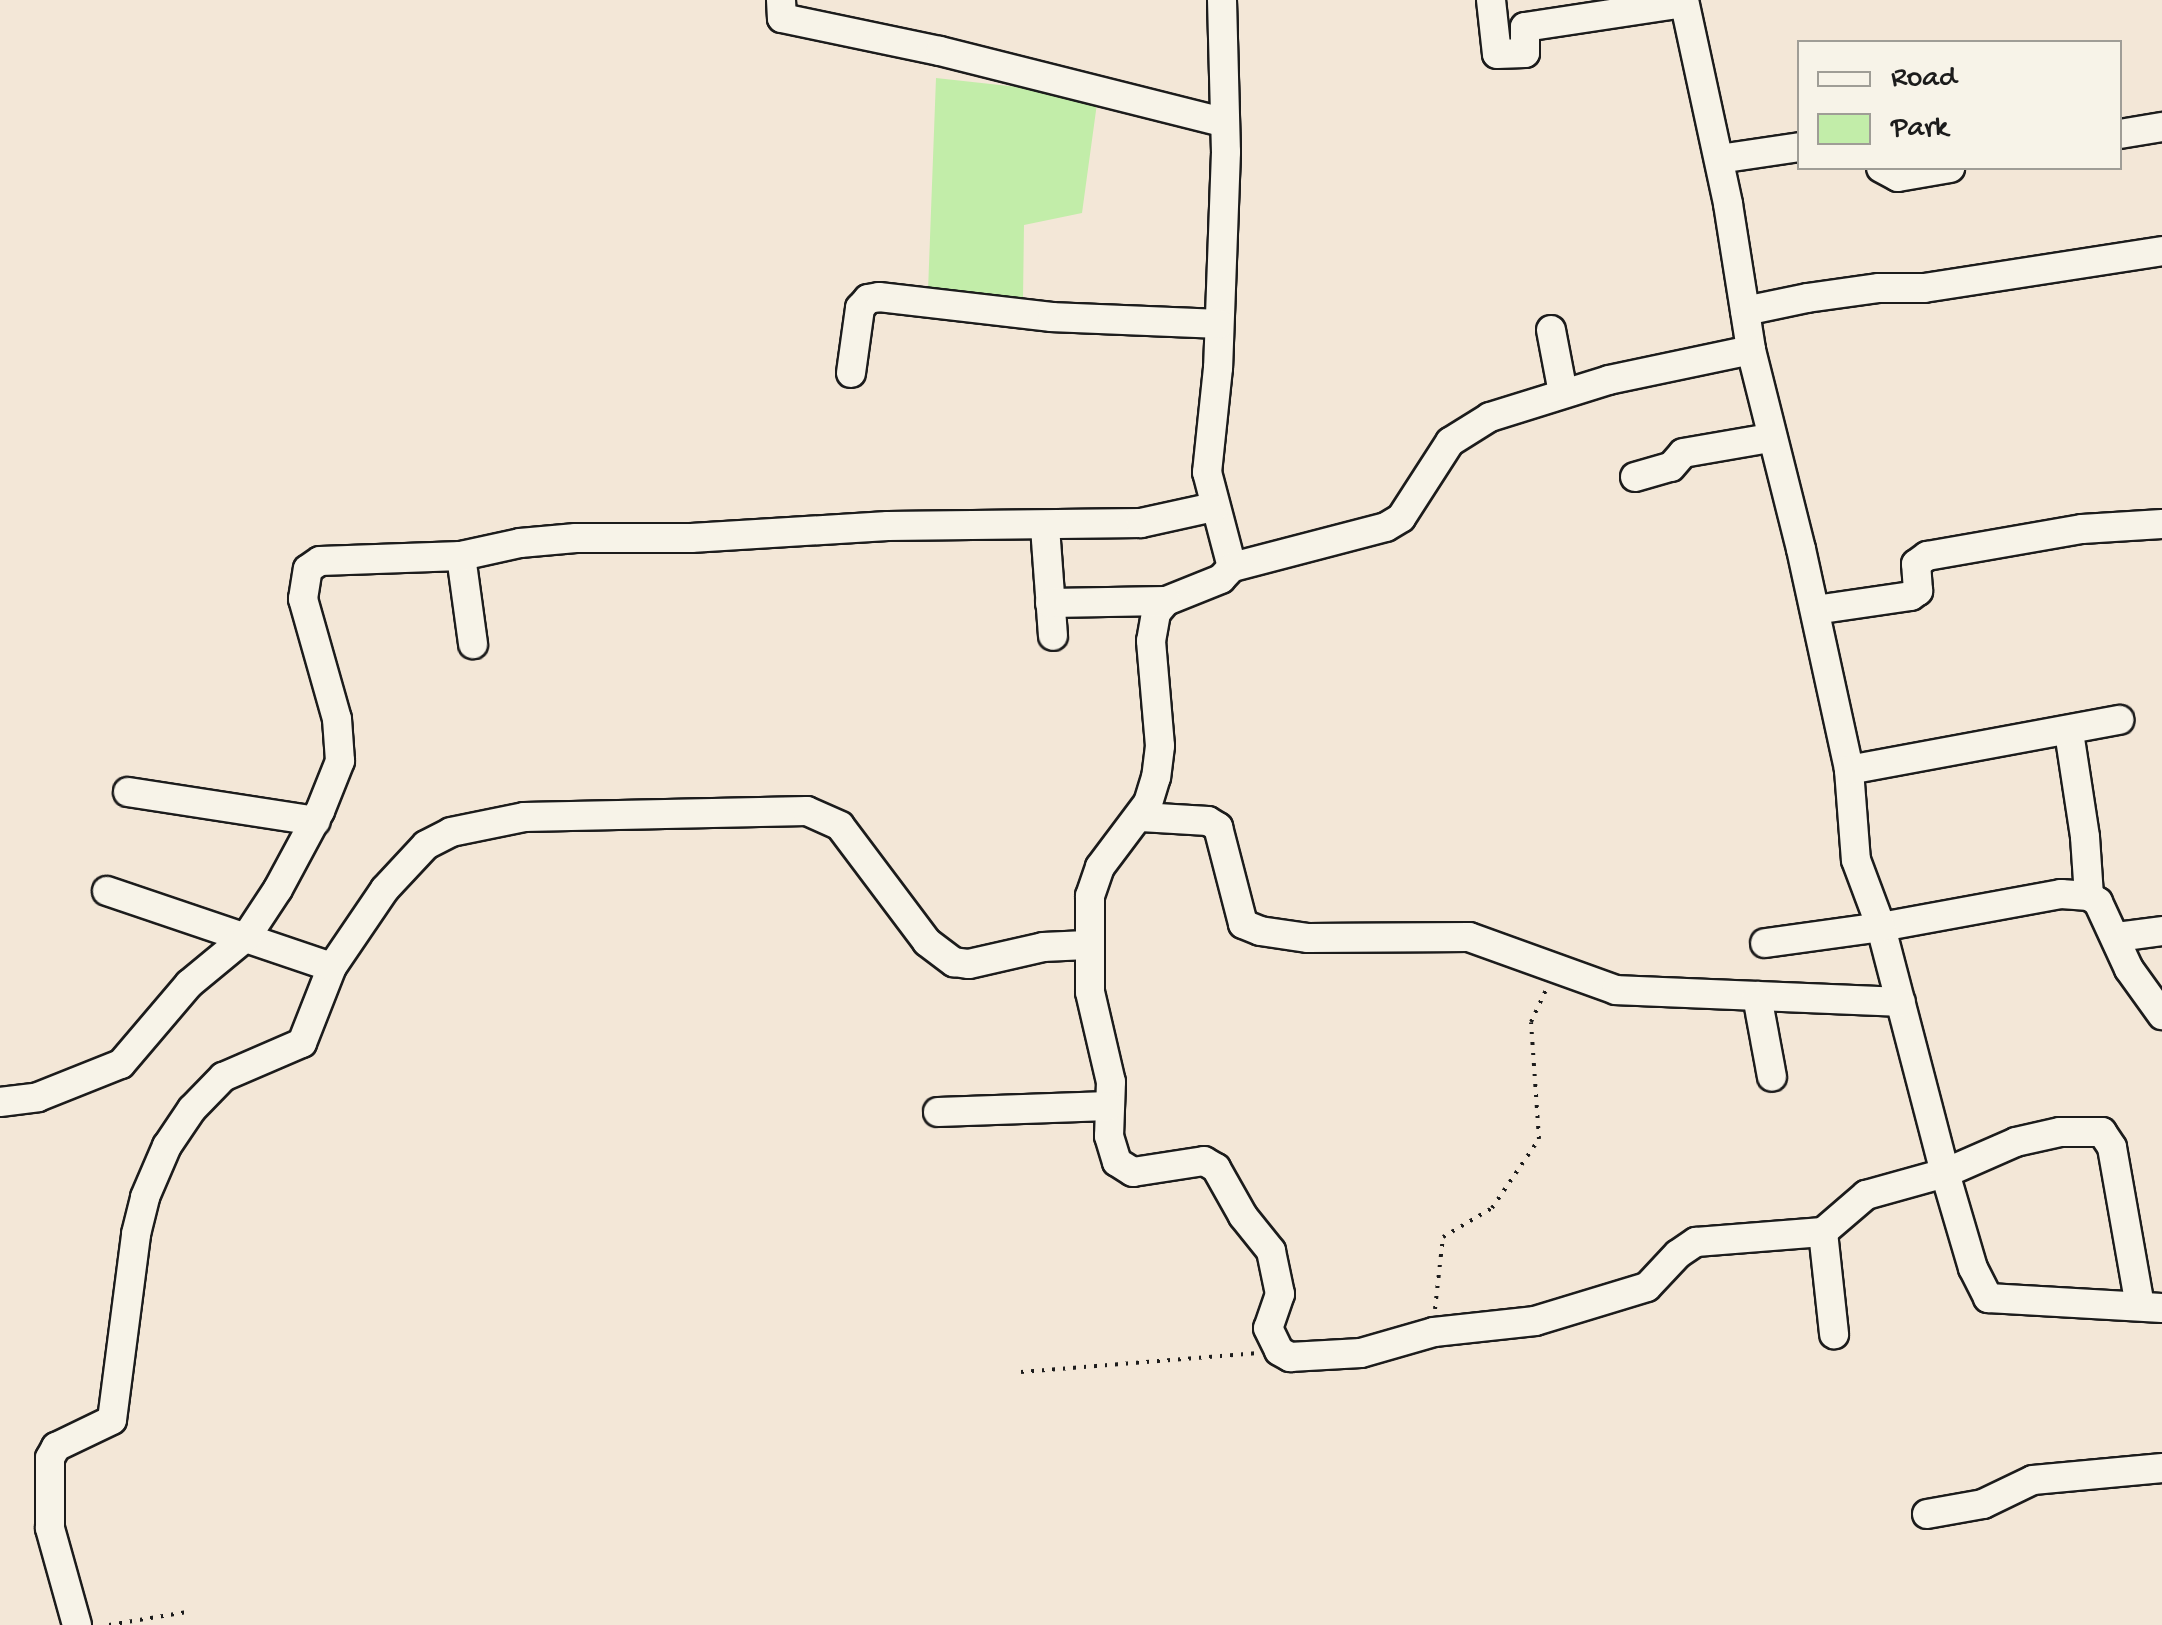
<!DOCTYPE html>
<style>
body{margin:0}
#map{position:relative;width:2162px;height:1625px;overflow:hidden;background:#f3e7d7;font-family:"Gochi Hand",sans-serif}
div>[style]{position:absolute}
.green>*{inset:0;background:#c2eda9}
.path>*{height:4px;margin-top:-2px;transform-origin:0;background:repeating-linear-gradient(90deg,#1c1c1c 0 2.5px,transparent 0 10.5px)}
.roads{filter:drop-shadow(2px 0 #1c1c1c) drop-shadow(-2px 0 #1c1c1c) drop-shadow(0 2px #1c1c1c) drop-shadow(0 -2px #1c1c1c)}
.minor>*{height:28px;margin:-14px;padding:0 14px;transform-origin:14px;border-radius:14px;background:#f7f3e8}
span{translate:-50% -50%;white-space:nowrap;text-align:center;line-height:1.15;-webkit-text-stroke:8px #f7f3e8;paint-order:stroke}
.legend{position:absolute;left:1797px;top:40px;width:325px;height:130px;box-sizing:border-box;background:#f7f3e8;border:2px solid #9f9d96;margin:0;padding:12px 18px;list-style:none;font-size:30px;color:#1c1c1c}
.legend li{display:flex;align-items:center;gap:20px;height:50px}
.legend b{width:50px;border:2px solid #9f9d96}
</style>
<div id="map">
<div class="green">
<i style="clip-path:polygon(936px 78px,1098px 96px,1082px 213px,1024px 225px,1023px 300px,928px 291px)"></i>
</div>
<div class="path">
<i style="left:1435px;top:1309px;width:72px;rotate:-83.7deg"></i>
<i style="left:1443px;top:1237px;width:57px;rotate:-30.6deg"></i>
<i style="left:1492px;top:1208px;width:83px;rotate:-55.7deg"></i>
<i style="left:1539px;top:1139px;width:117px;rotate:-93.9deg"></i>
<i style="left:1531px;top:1022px;width:38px;rotate:-65deg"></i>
<i style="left:1021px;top:1372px;width:235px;rotate:-4.6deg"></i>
<i style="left:109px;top:1625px;width:79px;rotate:-9.5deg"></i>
</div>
<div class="roads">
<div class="minor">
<i style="left:781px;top:0;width:18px;rotate:87deg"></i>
<i style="left:782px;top:18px;width:161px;rotate:11.8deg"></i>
<i style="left:940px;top:51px;width:291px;rotate:14.1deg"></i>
<i style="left:1222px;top:0;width:152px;rotate:88.5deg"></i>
<i style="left:1226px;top:152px;width:216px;rotate:92.1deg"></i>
<i style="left:1218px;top:368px;width:105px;rotate:96deg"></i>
<i style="left:1207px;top:472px;width:98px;rotate:75.3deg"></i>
<i style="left:1491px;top:0;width:54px;rotate:83.7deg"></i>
<i style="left:1497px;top:54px;width:28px;rotate:-2deg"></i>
<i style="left:1525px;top:53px;width:26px;rotate:-90deg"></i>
<i style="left:1525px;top:27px;width:161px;rotate:-8.6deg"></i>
<i style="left:1684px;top:0;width:209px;rotate:77.8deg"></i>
<i style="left:1728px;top:204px;width:148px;rotate:81deg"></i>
<i style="left:1751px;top:350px;width:205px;rotate:75.9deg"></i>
<i style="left:1801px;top:549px;width:226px;rotate:77.7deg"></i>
<i style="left:1849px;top:770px;width:90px;rotate:85.6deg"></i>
<i style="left:1856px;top:860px;width:72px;rotate:69.5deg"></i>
<i style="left:1881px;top:927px;width:183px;rotate:-10.4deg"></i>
<i style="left:2061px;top:894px;width:28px;rotate:4deg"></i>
<i style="left:2089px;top:896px;width:11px;rotate:34deg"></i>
<i style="left:2098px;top:902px;width:74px;rotate:65.2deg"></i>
<i style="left:2129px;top:969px;width:57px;rotate:54.3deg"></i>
<i style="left:2120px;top:134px;width:43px;rotate:-9.5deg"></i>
<i style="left:1719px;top:159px;width:82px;rotate:-8.4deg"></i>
<i style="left:1881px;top:168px;width:19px;rotate:28deg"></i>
<i style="left:1898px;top:177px;width:53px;rotate:-9.8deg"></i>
<i style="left:1745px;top:311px;width:63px;rotate:-11.8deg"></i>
<i style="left:1807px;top:298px;width:73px;rotate:-7.9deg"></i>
<i style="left:1879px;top:288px;width:45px"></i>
<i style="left:1924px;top:288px;width:241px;rotate:-8.8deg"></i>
<i style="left:1551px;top:330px;width:64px;rotate:79.2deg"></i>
<i style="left:1751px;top:350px;width:145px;rotate:168.1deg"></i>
<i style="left:1609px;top:380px;width:125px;rotate:162.7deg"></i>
<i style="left:1490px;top:417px;width:47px;rotate:148deg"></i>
<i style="left:1450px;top:442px;width:90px;rotate:122.8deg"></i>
<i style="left:1401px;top:518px;width:17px;rotate:149deg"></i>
<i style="left:1386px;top:527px;width:159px;rotate:165.4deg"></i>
<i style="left:1232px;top:567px;width:16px;rotate:133deg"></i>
<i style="left:1221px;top:579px;width:59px;rotate:158.2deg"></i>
<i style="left:1166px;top:601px;width:16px;rotate:130deg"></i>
<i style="left:1156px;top:613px;width:28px;rotate:100deg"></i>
<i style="left:1151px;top:641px;width:105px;rotate:85.1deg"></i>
<i style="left:1160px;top:746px;width:31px;rotate:97deg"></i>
<i style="left:1156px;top:777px;width:27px;rotate:107deg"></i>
<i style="left:1148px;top:803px;width:80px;rotate:126.9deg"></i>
<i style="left:1100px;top:867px;width:31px;rotate:109deg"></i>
<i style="left:1090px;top:896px;width:96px;rotate:90deg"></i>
<i style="left:1090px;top:992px;width:92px;rotate:76.9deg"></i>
<i style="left:1111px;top:1082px;width:54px;rotate:92.1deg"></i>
<i style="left:1109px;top:1136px;width:27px;rotate:73deg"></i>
<i style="left:1117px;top:1162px;width:19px;rotate:32deg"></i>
<i style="left:1133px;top:1172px;width:72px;rotate:-8.8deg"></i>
<i style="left:1204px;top:1161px;width:14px;rotate:30deg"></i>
<i style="left:1216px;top:1168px;width:55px;rotate:60.6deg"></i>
<i style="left:1243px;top:1216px;width:45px;rotate:51.3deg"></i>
<i style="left:1271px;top:1251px;width:44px;rotate:78.2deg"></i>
<i style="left:1280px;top:1294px;width:36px;rotate:109deg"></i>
<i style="left:1268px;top:1328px;width:25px;rotate:64deg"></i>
<i style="left:1279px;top:1351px;width:13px;rotate:29deg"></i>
<i style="left:1290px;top:1357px;width:71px;rotate:-3.2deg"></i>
<i style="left:1361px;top:1353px;width:76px;rotate:-16deg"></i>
<i style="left:1434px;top:1332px;width:102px;rotate:-6.2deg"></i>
<i style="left:1535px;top:1321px;width:117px;rotate:-16.9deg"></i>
<i style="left:1647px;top:1287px;width:45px;rotate:-46.8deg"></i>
<i style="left:1678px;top:1254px;width:22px;rotate:-34deg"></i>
<i style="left:1696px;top:1242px;width:127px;rotate:-4.5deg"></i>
<i style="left:1823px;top:1232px;width:57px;rotate:-40.7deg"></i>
<i style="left:1866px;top:1195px;width:82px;rotate:-15.6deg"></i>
<i style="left:1945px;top:1173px;width:254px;rotate:-104.6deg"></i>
<i style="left:1881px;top:927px;width:117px;rotate:172.1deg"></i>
<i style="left:851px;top:373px;width:66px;rotate:-82.1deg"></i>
<i style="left:860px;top:308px;width:12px;rotate:-48deg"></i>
<i style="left:868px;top:299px;width:11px;rotate:-10deg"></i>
<i style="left:879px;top:297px;width:174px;rotate:6.6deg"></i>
<i style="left:1052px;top:317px;width:167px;rotate:2.4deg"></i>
<i style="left:1635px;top:477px;width:37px;rotate:-16deg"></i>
<i style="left:1671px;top:467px;width:18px;rotate:-49deg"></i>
<i style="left:1683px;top:453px;width:88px;rotate:-9.8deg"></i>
<i style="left:1045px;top:527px;width:109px;rotate:85.8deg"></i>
<i style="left:461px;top:556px;width:89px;rotate:82.2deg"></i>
<i style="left:1050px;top:603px;width:116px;rotate:-1deg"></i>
<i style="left:1815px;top:610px;width:97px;rotate:-8.3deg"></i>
<i style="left:1911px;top:596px;width:9px;rotate:-36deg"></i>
<i style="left:1918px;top:591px;width:27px;rotate:-94deg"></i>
<i style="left:1916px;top:564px;width:14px;rotate:-36deg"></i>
<i style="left:1927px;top:556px;width:157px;rotate:-9.9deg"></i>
<i style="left:2082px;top:529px;width:80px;rotate:-3.6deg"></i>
<i style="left:2069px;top:732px;width:106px;rotate:81.3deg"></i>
<i style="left:2085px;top:837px;width:59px;rotate:86.1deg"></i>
<i style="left:1849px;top:770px;width:275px;rotate:-10.5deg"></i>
<i style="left:128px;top:792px;width:190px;rotate:8.8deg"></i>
<i style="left:1141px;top:817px;width:67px;rotate:3.4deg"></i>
<i style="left:1208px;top:821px;width:12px;rotate:31deg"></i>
<i style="left:1218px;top:827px;width:100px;rotate:75.5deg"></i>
<i style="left:1243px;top:924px;width:18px;rotate:22deg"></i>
<i style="left:1260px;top:931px;width:49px;rotate:8.3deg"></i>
<i style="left:1308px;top:938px;width:161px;rotate:-0.4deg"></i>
<i style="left:1469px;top:937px;width:156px;rotate:19.8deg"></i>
<i style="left:1616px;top:990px;width:285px;rotate:2.4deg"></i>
<i style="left:107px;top:891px;width:237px;rotate:18.7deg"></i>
<i style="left:2117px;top:937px;width:45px;rotate:-7.6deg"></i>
<i style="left:1757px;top:996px;width:82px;rotate:79.5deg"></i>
<i style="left:0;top:1102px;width:38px;rotate:-7deg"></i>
<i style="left:38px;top:1097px;width:89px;rotate:-21.7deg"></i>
<i style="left:121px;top:1064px;width:105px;rotate:-49.6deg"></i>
<i style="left:189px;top:984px;width:75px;rotate:-39.6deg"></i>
<i style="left:247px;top:936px;width:56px;rotate:-56.6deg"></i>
<i style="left:278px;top:889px;width:89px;rotate:-61.7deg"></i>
<i style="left:320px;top:811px;width:54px;rotate:-68.2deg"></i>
<i style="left:340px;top:761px;width:42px;rotate:-94.1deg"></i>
<i style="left:337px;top:719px;width:125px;rotate:-105.8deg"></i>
<i style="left:303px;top:599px;width:30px;rotate:-81deg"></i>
<i style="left:308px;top:569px;width:14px;rotate:-34deg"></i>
<i style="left:320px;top:561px;width:141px;rotate:-2deg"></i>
<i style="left:461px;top:556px;width:60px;rotate:-12.4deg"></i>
<i style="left:520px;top:543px;width:56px;rotate:-5.1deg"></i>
<i style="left:576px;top:538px;width:115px"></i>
<i style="left:691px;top:538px;width:197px;rotate:-3.5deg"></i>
<i style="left:888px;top:526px;width:253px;rotate:-0.7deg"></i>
<i style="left:1141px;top:523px;width:75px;rotate:-12.4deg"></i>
<i style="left:938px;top:1112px;width:171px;rotate:-2deg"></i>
<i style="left:1823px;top:1232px;width:103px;rotate:83.8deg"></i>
<i style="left:2140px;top:1306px;width:161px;rotate:-100deg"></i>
<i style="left:2112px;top:1147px;width:18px;rotate:-124deg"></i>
<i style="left:2102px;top:1132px;width:42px;rotate:180deg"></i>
<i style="left:2060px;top:1132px;width:45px;rotate:167.2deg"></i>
<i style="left:2016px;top:1142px;width:77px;rotate:156.4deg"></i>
<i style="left:1945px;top:1173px;width:99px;rotate:73.6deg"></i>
<i style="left:1973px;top:1268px;width:34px;rotate:63deg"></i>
<i style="left:1988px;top:1298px;width:174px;rotate:3.3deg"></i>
<i style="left:1927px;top:1514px;width:57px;rotate:-10.1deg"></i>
<i style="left:1983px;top:1504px;width:55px;rotate:-25.6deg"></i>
<i style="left:2033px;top:1480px;width:130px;rotate:-5.3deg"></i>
<i style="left:77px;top:1625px;width:101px;rotate:-105.6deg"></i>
<i style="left:50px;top:1528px;width:70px;rotate:-90deg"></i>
<i style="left:50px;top:1458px;width:13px;rotate:-61deg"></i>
<i style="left:56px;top:1447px;width:62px;rotate:-25.7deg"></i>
<i style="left:112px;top:1420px;width:188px;rotate:-82.6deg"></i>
<i style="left:136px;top:1234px;width:38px;rotate:-76deg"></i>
<i style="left:145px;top:1197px;width:56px;rotate:-66.7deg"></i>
<i style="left:167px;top:1146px;width:45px;rotate:-56deg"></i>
<i style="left:192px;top:1109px;width:45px;rotate:-45.9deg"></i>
<i style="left:223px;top:1077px;width:86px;rotate:-23.3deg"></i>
<i style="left:302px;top:1043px;width:82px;rotate:-68.5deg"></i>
<i style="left:332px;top:967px;width:94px;rotate:-55.8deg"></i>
<i style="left:385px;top:889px;width:60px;rotate:-47deg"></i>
<i style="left:426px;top:845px;width:28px;rotate:-27deg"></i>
<i style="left:451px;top:832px;width:75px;rotate:-11.6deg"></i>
<i style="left:524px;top:817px;width:283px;rotate:-1.2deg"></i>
<i style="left:807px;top:811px;width:36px;rotate:24deg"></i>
<i style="left:840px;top:826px;width:145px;rotate:53.1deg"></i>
<i style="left:927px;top:942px;width:34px;rotate:37deg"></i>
<i style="left:954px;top:962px;width:15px;rotate:8deg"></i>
<i style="left:969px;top:964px;width:76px;rotate:-12.9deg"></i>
<i style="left:1043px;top:947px;width:44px;rotate:-2.6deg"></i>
</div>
</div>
<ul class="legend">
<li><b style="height:12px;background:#f7f3e8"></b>Road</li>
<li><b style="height:28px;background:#c2eda9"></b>Park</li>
</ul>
</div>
